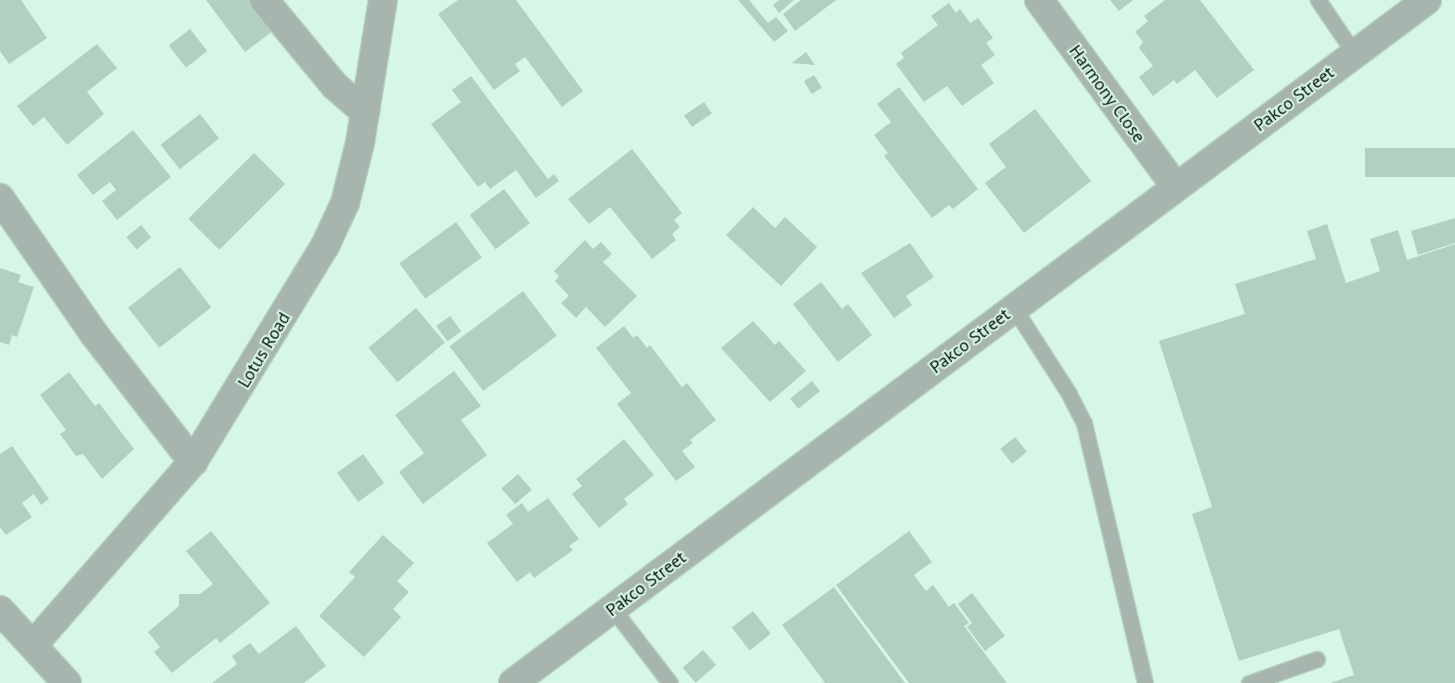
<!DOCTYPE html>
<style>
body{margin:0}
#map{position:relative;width:1455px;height:683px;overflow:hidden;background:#d7f7e6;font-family:"PT Sans",sans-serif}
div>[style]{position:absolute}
.building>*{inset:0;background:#b1d0c0;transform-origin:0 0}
.roads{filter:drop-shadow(1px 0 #b5d2c3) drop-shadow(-1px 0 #b5d2c3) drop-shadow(0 1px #b5d2c3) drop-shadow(0 -1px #b5d2c3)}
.lane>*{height:15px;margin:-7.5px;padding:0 7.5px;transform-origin:7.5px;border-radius:7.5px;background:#a7b5ae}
.street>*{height:28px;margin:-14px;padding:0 14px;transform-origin:14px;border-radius:14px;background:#a7b5ae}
span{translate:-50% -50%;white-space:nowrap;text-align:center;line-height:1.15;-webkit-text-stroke:4px #d7f7e6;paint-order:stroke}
.street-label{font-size:18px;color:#050f0a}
</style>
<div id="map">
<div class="building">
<i style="clip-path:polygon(0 0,21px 0,47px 38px,9px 64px,0 51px)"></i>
<i style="clip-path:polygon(206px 0,255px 0,277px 28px,245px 52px)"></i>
<i style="clip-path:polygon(458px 0,516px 0,583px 91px,562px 107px,525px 57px,515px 64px,520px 71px,494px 90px,438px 14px)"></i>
<i style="clip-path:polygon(738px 0,749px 0,768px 23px,776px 17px,788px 31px,774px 42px)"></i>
<i style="clip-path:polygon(779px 0,794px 0,779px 13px,773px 5px)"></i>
<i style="clip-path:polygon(801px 0,836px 0,795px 31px,783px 14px)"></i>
<i style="clip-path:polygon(1110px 0,1133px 0,1119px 11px)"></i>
<i style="clip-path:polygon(1165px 0,1200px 0,1254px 70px,1217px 98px,1195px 70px,1177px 84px,1174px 80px,1153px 96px,1139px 77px,1153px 66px,1139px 48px,1143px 42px,1135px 32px,1148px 21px,1144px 16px)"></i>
<i style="clip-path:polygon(949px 3px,956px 13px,960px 9px,970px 23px,978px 18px,993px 38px,986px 43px,995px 55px,981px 65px,994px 83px,962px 106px,947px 86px,924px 102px,896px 64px,904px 58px,901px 53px,938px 25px,931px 16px)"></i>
<i style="left:190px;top:29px;width:28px;height:27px;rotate:52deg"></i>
<i style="clip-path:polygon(97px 44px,117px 68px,87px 92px,104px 114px,67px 145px,44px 117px,33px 126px,17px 106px)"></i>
<i style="clip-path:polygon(806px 52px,815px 65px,792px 63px)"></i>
<i style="left:814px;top:75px;width:15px;height:12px;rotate:58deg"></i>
<i style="clip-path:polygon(471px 76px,548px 179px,554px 174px,559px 181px,536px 198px,516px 170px,490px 189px,485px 182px,478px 187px,431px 124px,461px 102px,452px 90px)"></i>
<i style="clip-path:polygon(899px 87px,978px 189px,953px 209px,949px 205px,932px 218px,884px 156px,888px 153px,874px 135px,891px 122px,877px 104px)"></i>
<i style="left:704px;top:102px;width:14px;height:24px;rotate:56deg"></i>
<i style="clip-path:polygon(1035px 109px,1091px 181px,1024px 233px,985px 183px,1006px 167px,989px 144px)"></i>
<i style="left:200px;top:114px;width:31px;height:50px;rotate:52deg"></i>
<i style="clip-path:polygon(133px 130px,171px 177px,117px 220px,102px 201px,116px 190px,110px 182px,93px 195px,77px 175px)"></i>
<i style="left:1455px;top:148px;width:29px;height:90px;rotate:90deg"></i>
<i style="clip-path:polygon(632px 149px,682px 213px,674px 220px,680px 227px,672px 234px,676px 240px,652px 259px,610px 207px,589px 224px,568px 199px)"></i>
<i style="left:254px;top:153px;width:44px;height:93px;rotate:45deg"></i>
<i style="left:504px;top:189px;width:43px;height:43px;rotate:53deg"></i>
<i style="clip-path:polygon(753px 207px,775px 228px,785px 217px,817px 247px,781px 286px,726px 235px)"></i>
<i style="clip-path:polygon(1455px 218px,1455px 243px,1418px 255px,1411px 231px)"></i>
<i style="left:456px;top:222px;width:44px;height:70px;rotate:54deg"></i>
<i style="clip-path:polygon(1327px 224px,1346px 283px,1380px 271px,1370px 239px,1398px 230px,1407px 260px,1455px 244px,1455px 683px,1330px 683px,1354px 675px,1339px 629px,1239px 661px,1192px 514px,1212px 507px,1159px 341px,1245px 314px,1235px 284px,1316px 259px,1307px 231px)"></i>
<i style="left:141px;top:225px;width:16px;height:19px;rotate:50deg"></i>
<i style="clip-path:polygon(585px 240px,593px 249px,601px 242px,612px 254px,603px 262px,637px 296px,605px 327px,586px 307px,576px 318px,561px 303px,569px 296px,555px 281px,559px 276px,554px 271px)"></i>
<i style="clip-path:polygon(910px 243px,934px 277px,906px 296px,912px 305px,894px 318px,861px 273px)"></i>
<i style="left:180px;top:267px;width:51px;height:66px;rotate:52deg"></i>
<i style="clip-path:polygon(0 268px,21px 275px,18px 282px,34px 287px,17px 337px,12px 335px,9px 345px,0 342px)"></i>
<i style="clip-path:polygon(821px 282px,842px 309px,848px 304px,872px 335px,838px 362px,793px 304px)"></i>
<i style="left:523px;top:291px;width:56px;height:92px;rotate:53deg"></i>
<i style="left:416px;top:308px;width:45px;height:62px;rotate:50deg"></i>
<i style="left:450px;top:316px;width:19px;height:17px;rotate:54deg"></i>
<i style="clip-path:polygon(753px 321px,775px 345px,779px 341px,806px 371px,770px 402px,721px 348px)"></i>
<i style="clip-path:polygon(624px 326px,633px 338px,637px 335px,647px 348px,650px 345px,682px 387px,687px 383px,716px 420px,690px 440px,693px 443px,682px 451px,695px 467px,676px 481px,617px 404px,631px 393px,596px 348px)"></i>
<i style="clip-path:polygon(454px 371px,481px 406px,461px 420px,487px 455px,423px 504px,399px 472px,424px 453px,395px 415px)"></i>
<i style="clip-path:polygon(69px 372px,95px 406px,99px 403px,134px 449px,102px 479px,83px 454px,76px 456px,60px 434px,66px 430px,40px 395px)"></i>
<i style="left:812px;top:381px;width:13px;height:28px;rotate:51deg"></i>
<i style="left:1015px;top:437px;width:19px;height:19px;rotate:51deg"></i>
<i style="clip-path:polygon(624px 439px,654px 475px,624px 499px,628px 504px,599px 528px,572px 494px,582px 486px,576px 479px)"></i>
<i style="clip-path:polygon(12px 446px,49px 499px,41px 505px,34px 494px,22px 503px,32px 517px,6px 535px,0 527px,0 454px)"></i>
<i style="left:363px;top:454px;width:36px;height:32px;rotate:54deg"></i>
<i style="left:518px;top:474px;width:21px;height:22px;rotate:49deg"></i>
<i style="clip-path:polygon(548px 498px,579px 539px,569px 546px,573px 550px,534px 578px,530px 572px,517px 582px,487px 543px,513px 524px,506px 515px,522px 503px,528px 512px)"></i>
<i style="clip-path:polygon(211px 531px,270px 603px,220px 643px,216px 638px,172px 673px,154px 652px,160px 647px,148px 632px,179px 606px,179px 594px,200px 594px,213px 584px,186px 551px)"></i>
<i style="clip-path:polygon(909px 531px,932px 562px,914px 575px,926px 591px,933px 585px,949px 607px,954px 603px,969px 623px,964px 626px,1007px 683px,909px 683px,836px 585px)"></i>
<i style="clip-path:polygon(383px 535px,414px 563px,397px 581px,409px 592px,393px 609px,401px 617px,364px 657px,319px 616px,355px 577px,349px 572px)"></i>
<i style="clip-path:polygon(834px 587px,905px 683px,825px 683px,782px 625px)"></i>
<i style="clip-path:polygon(972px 593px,1005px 636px,985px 651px,967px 627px,972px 623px,958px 604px)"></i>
<i style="left:753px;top:611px;width:29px;height:27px;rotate:52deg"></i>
<i style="clip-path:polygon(296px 626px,326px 666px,304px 683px,212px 683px,237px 664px,232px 656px,250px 643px,259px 654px)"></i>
<i style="left:703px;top:650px;width:20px;height:27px;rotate:49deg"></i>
</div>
<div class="roads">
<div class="lane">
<i style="left:1318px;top:0;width:64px;rotate:55.8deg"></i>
<i style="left:1014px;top:308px;width:100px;rotate:57.3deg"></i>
<i style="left:1068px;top:392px;width:35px;rotate:63deg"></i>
<i style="left:1084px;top:423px;width:267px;rotate:76.8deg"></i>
<i style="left:613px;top:609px;width:93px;rotate:52.4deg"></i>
<i style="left:1249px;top:683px;width:72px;rotate:-19.4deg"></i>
</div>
<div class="street">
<i style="left:264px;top:0;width:112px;rotate:50.5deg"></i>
<i style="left:335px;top:86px;width:40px;rotate:41deg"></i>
<i style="left:1039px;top:0;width:232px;rotate:53.8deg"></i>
<i style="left:0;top:198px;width:165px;rotate:55.3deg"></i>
<i style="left:94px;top:334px;width:162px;rotate:52.3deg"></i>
<i style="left:0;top:610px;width:99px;rotate:47.5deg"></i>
<i style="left:34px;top:644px;width:242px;rotate:-48.9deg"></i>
<i style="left:193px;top:462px;width:253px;rotate:-58.6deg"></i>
<i style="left:325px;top:246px;width:47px;rotate:-65.1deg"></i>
<i style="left:345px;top:203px;width:62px;rotate:-76deg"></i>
<i style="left:360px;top:143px;width:145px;rotate:-80.9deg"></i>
<i style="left:513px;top:683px;width:1141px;rotate:-36.77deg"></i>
</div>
</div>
<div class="street-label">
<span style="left:1107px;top:94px;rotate:54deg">Harmony Close</span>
<span style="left:1294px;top:99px;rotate:-37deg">Pakco Street</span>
<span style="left:970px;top:341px;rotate:-37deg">Pakco Street</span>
<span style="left:264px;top:350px;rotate:-59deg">Lotus Road</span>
<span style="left:646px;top:584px;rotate:-37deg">Pakco Street</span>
</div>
</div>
